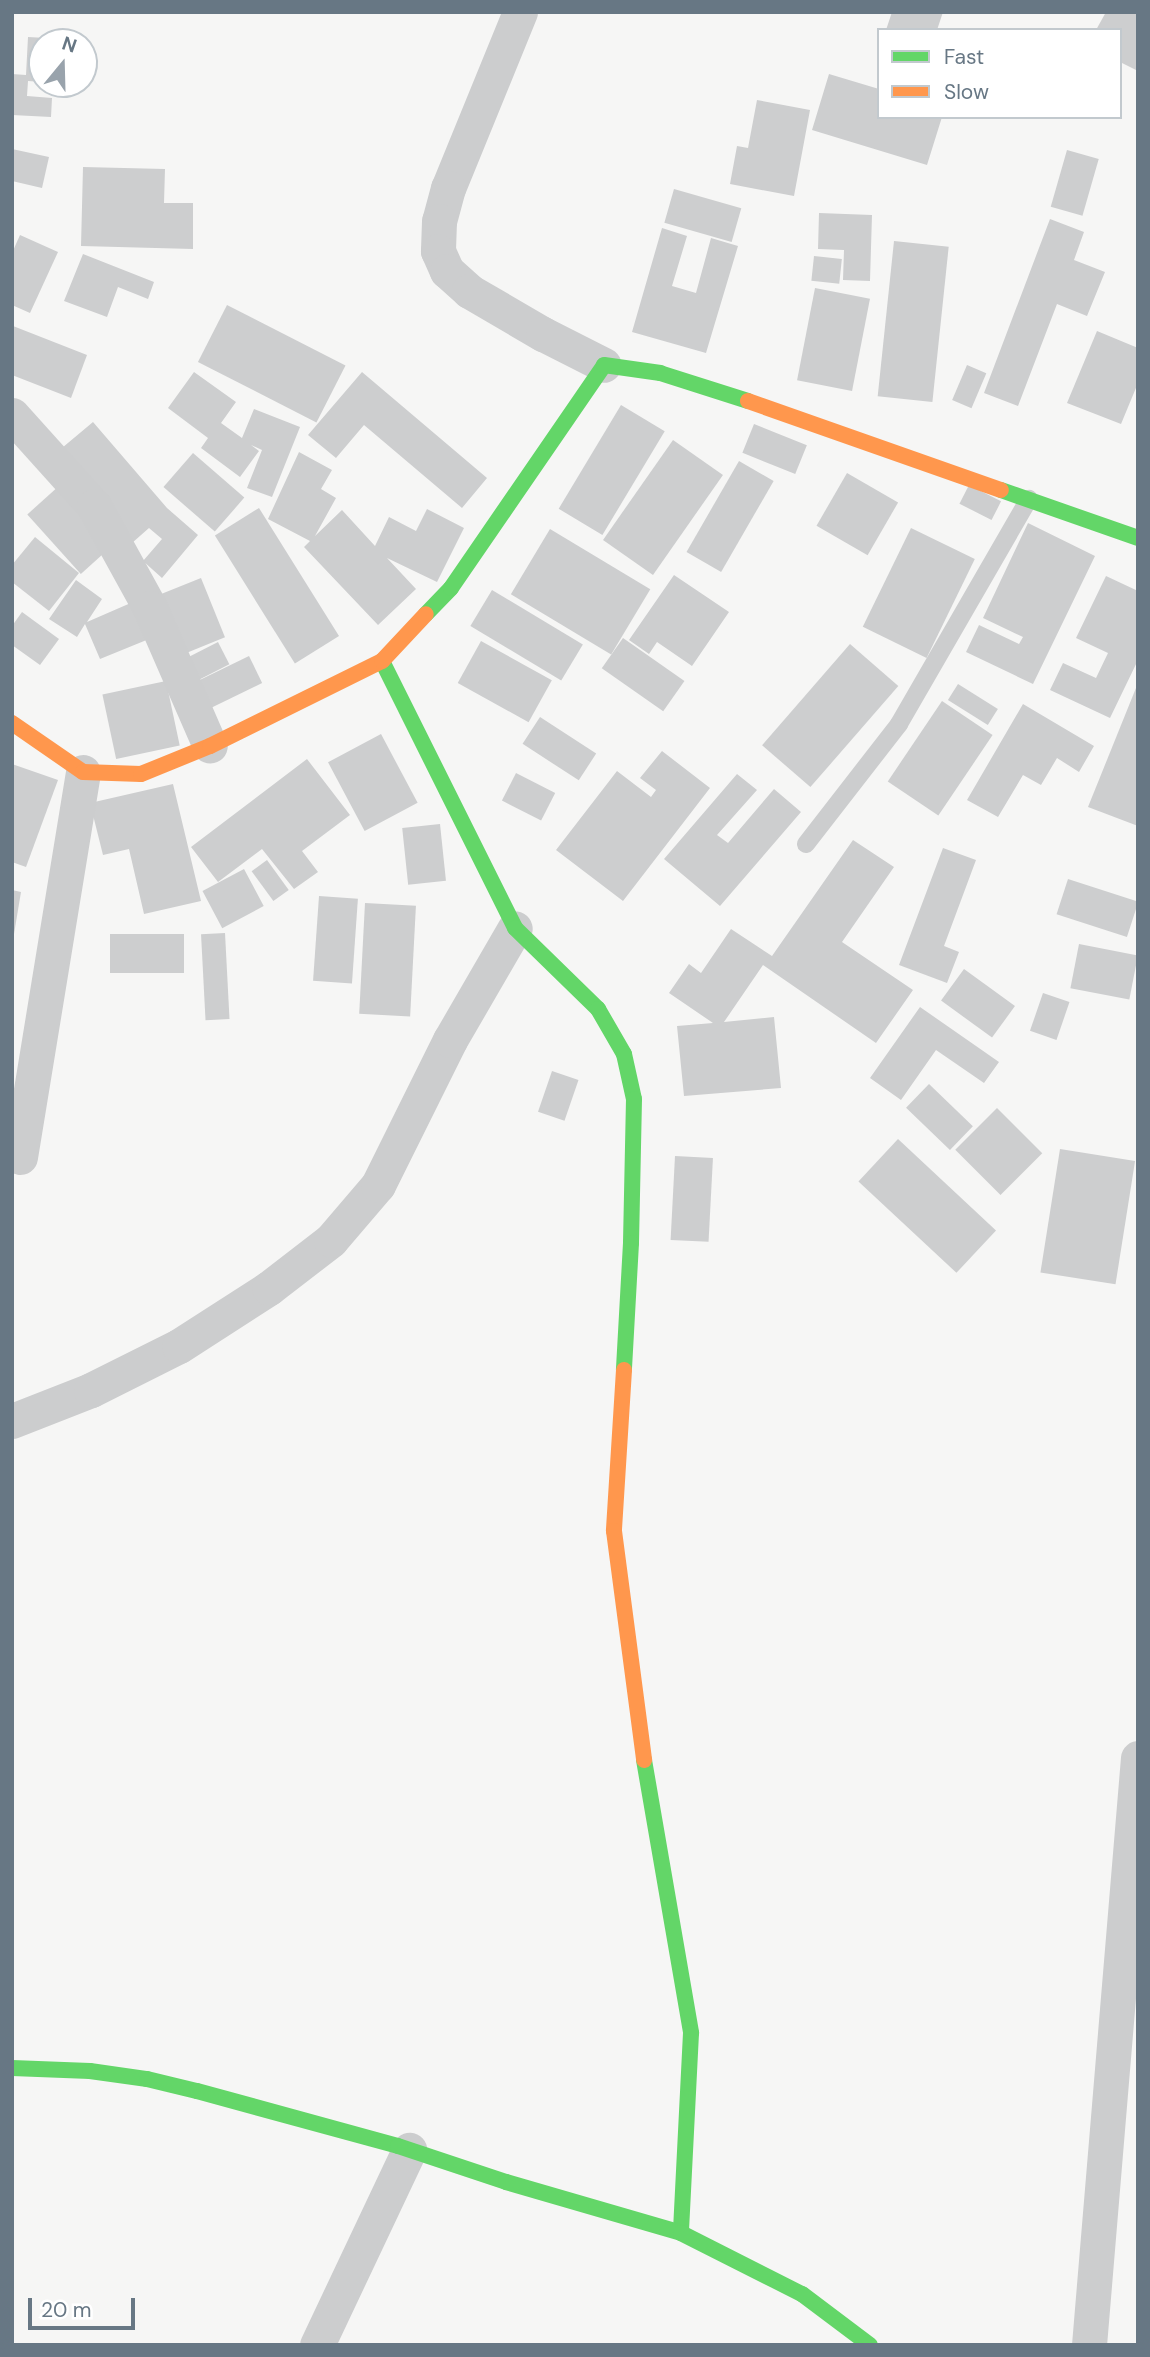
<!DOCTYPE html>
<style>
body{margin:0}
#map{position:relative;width:1150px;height:2357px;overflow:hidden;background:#f6f6f5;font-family:"DM Sans",sans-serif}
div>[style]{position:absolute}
.building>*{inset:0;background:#cdcecf;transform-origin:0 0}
.lane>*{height:18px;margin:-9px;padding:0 9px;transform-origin:9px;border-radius:9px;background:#cccdce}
.street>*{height:35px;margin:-17.5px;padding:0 17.5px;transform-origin:17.5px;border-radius:17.5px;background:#cccdce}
.fast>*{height:16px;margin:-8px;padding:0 8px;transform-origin:8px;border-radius:8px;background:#63d668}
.slow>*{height:16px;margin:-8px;padding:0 8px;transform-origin:8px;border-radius:8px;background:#ff974d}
span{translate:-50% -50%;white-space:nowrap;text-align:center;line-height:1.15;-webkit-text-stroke:7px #fff;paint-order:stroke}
.frame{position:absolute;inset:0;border:14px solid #677784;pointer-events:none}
.legend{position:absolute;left:877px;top:28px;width:245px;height:91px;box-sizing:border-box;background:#fff;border:2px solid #c2c9ce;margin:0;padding:9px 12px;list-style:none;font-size:21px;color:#677784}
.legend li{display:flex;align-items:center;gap:14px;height:35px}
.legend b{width:35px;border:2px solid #c2c9ce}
.north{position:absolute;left:28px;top:28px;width:70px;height:70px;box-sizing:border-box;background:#fff;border:2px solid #c2c9ce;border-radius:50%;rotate:19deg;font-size:19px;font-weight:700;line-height:28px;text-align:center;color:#677784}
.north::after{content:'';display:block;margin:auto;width:24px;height:32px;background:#99a3ac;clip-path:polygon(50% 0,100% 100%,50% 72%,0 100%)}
.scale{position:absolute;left:28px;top:2298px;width:107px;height:32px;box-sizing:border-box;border:4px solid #677784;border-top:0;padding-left:9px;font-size:21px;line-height:24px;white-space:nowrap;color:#677784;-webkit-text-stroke:5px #fff;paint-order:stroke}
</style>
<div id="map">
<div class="building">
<i style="clip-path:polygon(892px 12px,943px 12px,937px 30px,886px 30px)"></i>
<i style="clip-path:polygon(1106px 12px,1138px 12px,1138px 71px,1120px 62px,1120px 30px,1096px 30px)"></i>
<i style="clip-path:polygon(28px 37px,82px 40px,42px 42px,42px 82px,28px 81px,27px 96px,52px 98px,51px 117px,12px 115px,12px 74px,26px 75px)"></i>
<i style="clip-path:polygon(829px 74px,879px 89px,879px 117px,942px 117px,927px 165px,812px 130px)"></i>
<i style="clip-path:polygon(757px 100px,810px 110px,794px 196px,730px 184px,737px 146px,748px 148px)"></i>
<i style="clip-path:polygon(12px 149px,49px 157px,42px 188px,12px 181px)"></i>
<i style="left:1067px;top:150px;width:33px;height:59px;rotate:16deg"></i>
<i style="clip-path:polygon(83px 167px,165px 169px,164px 203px,193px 203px,193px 249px,81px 246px)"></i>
<i style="left:674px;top:189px;width:70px;height:35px;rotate:16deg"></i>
<i style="clip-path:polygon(819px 213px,872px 215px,870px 281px,843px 280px,844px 250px,818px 249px)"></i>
<i style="clip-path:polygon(1050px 219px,1084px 232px,1074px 260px,1105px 272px,1087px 316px,1057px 304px,1018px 406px,984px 393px)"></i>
<i style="clip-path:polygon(662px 228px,687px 236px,672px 286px,696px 293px,711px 238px,738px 246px,706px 353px,632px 332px)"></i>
<i style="clip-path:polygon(20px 235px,58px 252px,30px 313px,12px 305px,12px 253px)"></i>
<i style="left:894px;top:241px;width:55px;height:156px;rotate:6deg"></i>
<i style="clip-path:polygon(83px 254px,154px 282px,148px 299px,118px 287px,107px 317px,64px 301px)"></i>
<i style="left:814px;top:256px;width:28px;height:25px;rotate:6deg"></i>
<i style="left:815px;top:288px;width:56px;height:94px;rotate:11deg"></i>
<i style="left:227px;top:305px;width:133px;height:64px;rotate:27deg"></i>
<i style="clip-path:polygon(13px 326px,87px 355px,71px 398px,12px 375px)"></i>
<i style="clip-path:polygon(1097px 331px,1138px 348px,1138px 383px,1121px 424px,1067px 403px)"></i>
<i style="left:967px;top:365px;width:21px;height:38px;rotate:23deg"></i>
<i style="clip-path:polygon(194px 372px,236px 402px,221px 423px,242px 438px,254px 409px,300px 427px,272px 497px,247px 488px,262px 450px,251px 445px,259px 451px,240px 477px,201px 448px,208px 438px,168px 408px)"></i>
<i style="clip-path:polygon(362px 372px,487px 478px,462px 508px,364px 425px,336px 458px,308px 435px)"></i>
<i style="left:621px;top:405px;width:51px;height:121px;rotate:31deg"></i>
<i style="clip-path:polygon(93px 422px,167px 508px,198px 535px,162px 578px,143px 561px,162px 539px,149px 528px,132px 543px,56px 453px)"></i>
<i style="left:754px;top:424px;width:57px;height:31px;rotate:22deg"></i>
<i style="left:673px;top:440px;width:61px;height:122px;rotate:35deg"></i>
<i style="clip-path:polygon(299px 452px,332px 470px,321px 489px,336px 498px,315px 536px,342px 510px,375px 546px,389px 517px,416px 531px,427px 509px,464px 528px,437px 582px,387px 558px,416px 589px,378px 625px,304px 547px,310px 541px,268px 519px)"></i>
<i style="left:193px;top:453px;width:68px;height:45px;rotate:41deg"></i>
<i style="left:739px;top:461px;width:40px;height:105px;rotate:30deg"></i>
<i style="left:847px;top:473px;width:59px;height:61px;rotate:30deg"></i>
<i style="left:60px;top:485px;width:80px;height:44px;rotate:48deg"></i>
<i style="left:969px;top:485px;width:36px;height:21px;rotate:27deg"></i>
<i style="left:259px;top:508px;width:151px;height:52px;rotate:58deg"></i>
<i style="clip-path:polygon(1028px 523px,1095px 556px,1033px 684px,966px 652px,979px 625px,1019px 644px,1023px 637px,983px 618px)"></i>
<i style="left:911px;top:528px;width:71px;height:110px;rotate:26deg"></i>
<i style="left:550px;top:529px;width:117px;height:76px;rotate:31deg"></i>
<i style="clip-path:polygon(35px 537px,79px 573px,49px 611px,12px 582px,12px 565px)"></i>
<i style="clip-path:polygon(674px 575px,729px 612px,692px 666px,657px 642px,649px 654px,629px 640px)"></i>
<i style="clip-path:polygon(1106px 576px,1138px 591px,1138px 660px,1110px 718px,1050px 690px,1063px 663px,1096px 678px,1108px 653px,1076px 638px)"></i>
<i style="left:201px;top:578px;width:64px;height:53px;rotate:68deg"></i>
<i style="clip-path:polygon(76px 580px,102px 599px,87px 622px,133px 602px,149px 639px,100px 659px,85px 624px,77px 637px,49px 619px)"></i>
<i style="left:492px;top:590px;width:106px;height:42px;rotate:31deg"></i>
<i style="clip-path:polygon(22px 612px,59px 639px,40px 665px,12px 645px,12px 626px)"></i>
<i style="left:623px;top:638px;width:75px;height:37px;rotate:35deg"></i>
<i style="left:481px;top:641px;width:81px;height:48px;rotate:29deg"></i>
<i style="left:218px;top:642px;width:25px;height:44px;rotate:63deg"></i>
<i style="left:850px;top:644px;width:64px;height:134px;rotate:41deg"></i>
<i style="left:249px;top:656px;width:30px;height:64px;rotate:64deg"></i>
<i style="left:166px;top:681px;width:66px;height:65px;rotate:78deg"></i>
<i style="clip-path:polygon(1138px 683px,1138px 826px,1088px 807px)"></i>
<i style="left:958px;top:684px;width:47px;height:19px;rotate:32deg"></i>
<i style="left:942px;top:701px;width:61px;height:97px;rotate:34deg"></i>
<i style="clip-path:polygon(1023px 704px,1094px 746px,1079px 772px,1057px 758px,1041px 785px,1023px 775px,998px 817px,967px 800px)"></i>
<i style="left:540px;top:717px;width:67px;height:32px;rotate:33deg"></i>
<i style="left:381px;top:734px;width:78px;height:60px;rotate:62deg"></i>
<i style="clip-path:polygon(662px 751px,710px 788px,623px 901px,556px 850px,617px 771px,651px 797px,656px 790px,640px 778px)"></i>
<i style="clip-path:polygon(307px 759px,350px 815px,302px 851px,318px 872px,294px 889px,262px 849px,218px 882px,191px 847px)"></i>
<i style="clip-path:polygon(12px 764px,58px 780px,26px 867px,12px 862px)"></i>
<i style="left:516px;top:773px;width:44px;height:31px;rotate:27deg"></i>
<i style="clip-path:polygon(737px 774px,757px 790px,717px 835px,728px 843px,774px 789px,801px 812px,720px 906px,664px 859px)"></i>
<i style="clip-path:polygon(173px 784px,201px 901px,144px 914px,129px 849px,103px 855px,90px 803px)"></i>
<i style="left:440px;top:824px;width:57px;height:38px;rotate:84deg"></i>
<i style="clip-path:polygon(853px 840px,894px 867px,842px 942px,913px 990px,876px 1043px,763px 965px,724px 1022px,774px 1017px,781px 1088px,684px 1096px,677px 1026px,713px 1023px,669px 993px,689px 964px,701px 973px,731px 929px,772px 956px)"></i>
<i style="clip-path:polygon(943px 848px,976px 860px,944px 946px,959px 952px,947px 983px,899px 965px)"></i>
<i style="left:267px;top:860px;width:37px;height:19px;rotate:54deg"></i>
<i style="left:244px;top:869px;width:42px;height:47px;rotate:62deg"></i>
<i style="left:1068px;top:879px;width:74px;height:37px;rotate:18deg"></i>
<i style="clip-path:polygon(12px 890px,21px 892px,14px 934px,12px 934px)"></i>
<i style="left:319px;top:896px;width:39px;height:85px;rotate:4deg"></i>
<i style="left:365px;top:903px;width:51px;height:111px;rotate:3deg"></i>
<i style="left:225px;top:933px;width:86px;height:24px;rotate:87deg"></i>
<i style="left:110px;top:934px;width:74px;height:39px"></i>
<i style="left:1079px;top:944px;width:60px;height:45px;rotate:11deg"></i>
<i style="left:964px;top:969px;width:63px;height:39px;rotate:36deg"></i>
<i style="left:1043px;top:993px;width:28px;height:40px;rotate:19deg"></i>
<i style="clip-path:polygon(920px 1007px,999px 1062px,984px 1083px,936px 1050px,901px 1100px,870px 1078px)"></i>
<i style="left:552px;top:1071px;width:28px;height:43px;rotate:19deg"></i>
<i style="left:929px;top:1084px;width:61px;height:33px;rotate:44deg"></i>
<i style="left:997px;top:1108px;width:64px;height:59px;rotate:45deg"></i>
<i style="left:898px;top:1139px;width:134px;height:58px;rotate:43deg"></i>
<i style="left:1060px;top:1149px;width:76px;height:125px;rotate:9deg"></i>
<i style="left:675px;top:1156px;width:38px;height:84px;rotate:3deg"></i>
</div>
<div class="lane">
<i style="left:806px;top:844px;width:152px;rotate:-52.2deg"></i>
<i style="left:899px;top:724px;width:260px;rotate:-60deg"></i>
</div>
<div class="street">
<i style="left:520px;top:12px;width:190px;rotate:112.2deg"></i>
<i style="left:448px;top:188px;width:34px;rotate:105deg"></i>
<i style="left:439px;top:221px;width:30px;rotate:92deg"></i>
<i style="left:438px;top:251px;width:22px;rotate:66deg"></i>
<i style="left:447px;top:271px;width:30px;rotate:42deg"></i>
<i style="left:469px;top:291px;width:86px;rotate:30.2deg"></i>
<i style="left:543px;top:334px;width:68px;rotate:26.9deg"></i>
<i style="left:12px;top:415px;width:122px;rotate:48deg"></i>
<i style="left:94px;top:506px;width:116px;rotate:61.2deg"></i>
<i style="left:150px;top:608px;width:150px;rotate:66.5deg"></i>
<i style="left:20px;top:1157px;width:390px;rotate:-80.7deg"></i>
<i style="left:12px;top:1421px;width:85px;rotate:-21.4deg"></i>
<i style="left:91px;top:1390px;width:98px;rotate:-26.6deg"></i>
<i style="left:179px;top:1346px;width:107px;rotate:-32.8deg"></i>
<i style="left:269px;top:1288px;width:78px;rotate:-37.7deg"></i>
<i style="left:331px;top:1240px;width:72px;rotate:-49.5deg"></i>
<i style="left:378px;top:1185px;width:162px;rotate:-63.6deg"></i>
<i style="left:450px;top:1040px;width:129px;rotate:-59.9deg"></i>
<i style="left:317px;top:2345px;width:216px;rotate:-64.7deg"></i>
<i style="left:1089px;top:2345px;width:589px;rotate:-85.23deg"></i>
</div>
<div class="fast">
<i style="left:1001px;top:490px;width:145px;rotate:19.3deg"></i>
<i style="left:426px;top:614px;width:36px;rotate:-46deg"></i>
<i style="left:451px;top:588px;width:270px;rotate:-55.5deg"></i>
<i style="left:604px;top:365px;width:57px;rotate:8.1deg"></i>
<i style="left:660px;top:373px;width:92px;rotate:17.7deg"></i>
<i style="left:382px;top:661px;width:298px;rotate:63.5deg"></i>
<i style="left:515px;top:928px;width:116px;rotate:44.3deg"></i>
<i style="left:598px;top:1009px;width:52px;rotate:60deg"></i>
<i style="left:624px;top:1054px;width:46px;rotate:77.5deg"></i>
<i style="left:634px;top:1099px;width:144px;rotate:91.2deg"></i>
<i style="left:631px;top:1243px;width:127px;rotate:93.2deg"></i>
<i style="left:644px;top:1760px;width:277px;rotate:80.2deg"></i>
<i style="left:691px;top:2033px;width:200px;rotate:92.9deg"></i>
<i style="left:12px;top:2068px;width:78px;rotate:2.2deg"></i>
<i style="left:90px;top:2071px;width:58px;rotate:8deg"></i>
<i style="left:147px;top:2079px;width:51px;rotate:13.5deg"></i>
<i style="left:197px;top:2091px;width:208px;rotate:15.3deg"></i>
<i style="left:398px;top:2146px;width:114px;rotate:18.4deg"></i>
<i style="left:506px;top:2182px;width:182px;rotate:16.2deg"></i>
<i style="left:681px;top:2233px;width:136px;rotate:26.8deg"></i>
<i style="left:802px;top:2294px;width:85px;rotate:36.9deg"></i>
</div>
<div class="slow">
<i style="left:748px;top:401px;width:268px;rotate:19.4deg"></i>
<i style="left:12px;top:723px;width:86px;rotate:34.6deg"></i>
<i style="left:83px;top:772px;width:58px;rotate:2deg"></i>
<i style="left:141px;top:774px;width:74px;rotate:-22.1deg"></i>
<i style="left:210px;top:746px;width:192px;rotate:-26.3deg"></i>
<i style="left:382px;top:661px;width:64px;rotate:-46.9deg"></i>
<i style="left:624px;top:1370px;width:161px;rotate:93.6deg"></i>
<i style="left:614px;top:1531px;width:231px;rotate:82.5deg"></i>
</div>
<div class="frame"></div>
<ul class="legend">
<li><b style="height:9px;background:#63d668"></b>Fast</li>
<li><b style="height:9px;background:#ff974d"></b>Slow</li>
</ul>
<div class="north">N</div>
<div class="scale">20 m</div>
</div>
